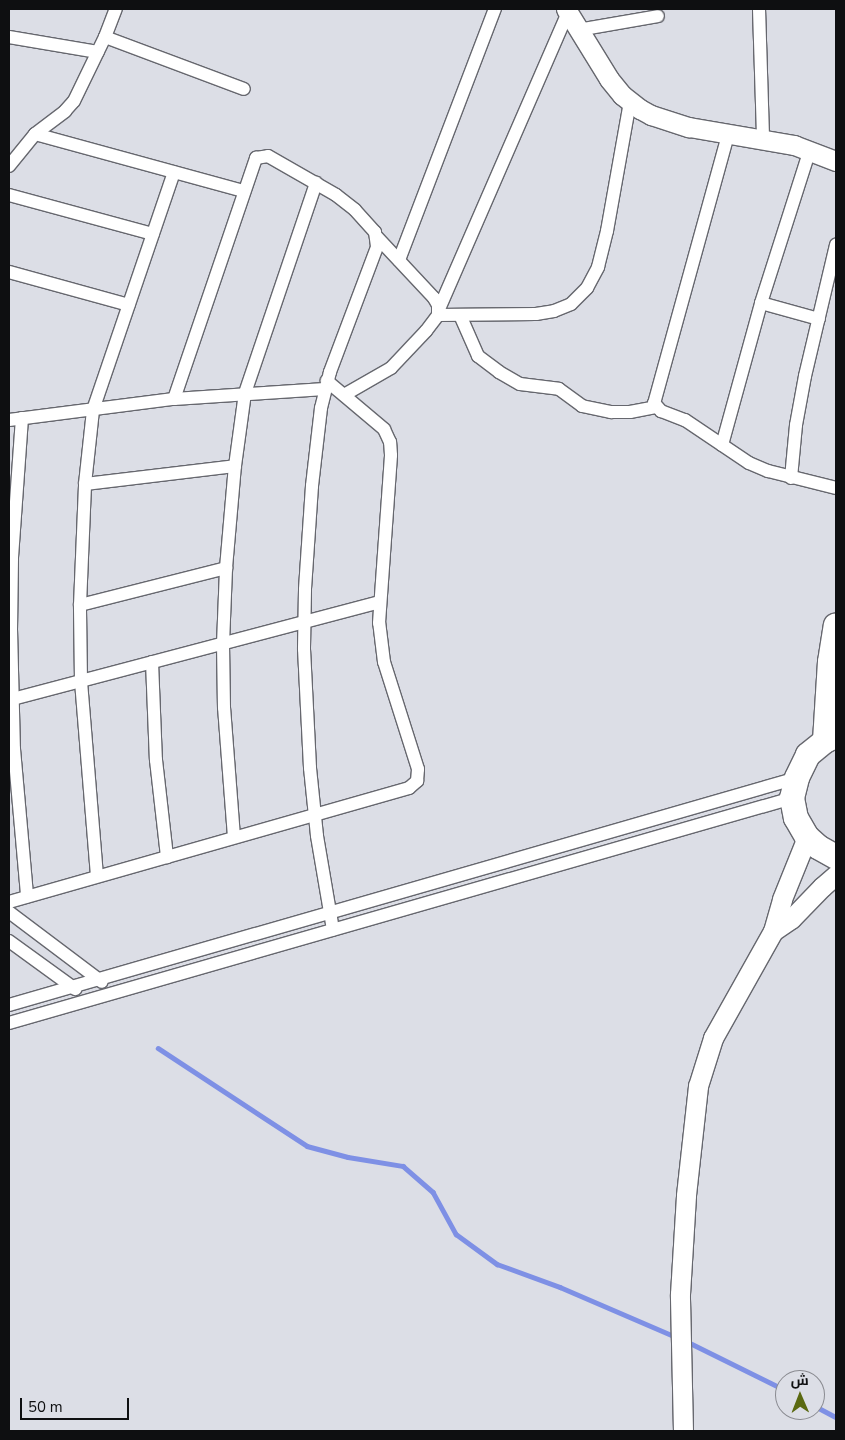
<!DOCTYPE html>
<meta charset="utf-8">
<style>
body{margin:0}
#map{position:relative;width:845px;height:1440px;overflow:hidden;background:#dcdee6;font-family:"Nunito Sans",Cairo,sans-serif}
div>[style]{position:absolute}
.stream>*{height:4.5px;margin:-2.25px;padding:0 2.25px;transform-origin:2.25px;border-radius:2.25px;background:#7e90e5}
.roads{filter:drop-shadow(1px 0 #66676e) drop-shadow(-1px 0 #66676e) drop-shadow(0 1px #66676e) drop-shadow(0 -1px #66676e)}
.street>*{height:12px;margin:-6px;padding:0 6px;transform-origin:6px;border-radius:6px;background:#fff}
.secondary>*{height:19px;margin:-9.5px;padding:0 9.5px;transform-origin:9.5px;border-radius:9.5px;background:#fff}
.highway>*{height:24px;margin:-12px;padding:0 12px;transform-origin:12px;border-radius:12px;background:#fff}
span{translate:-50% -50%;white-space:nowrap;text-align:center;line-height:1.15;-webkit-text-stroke:5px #dcdee6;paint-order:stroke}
.frame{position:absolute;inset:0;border:10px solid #0e0f11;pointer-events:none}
.north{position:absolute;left:775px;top:1370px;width:50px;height:50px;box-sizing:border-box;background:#dcdee6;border:1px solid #8a8b91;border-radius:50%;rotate:359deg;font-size:14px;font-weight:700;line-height:20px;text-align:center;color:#0e0f11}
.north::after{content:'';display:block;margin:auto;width:18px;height:22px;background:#5a6911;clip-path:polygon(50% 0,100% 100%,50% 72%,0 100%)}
.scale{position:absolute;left:20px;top:1398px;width:109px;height:22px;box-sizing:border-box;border:2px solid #0e0f11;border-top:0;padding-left:6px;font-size:15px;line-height:18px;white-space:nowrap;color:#0e0f11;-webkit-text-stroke:4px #dcdee6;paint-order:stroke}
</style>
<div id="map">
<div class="stream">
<i style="left:158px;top:1048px;width:178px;rotate:33.3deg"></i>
<i style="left:307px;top:1146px;width:42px;rotate:15deg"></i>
<i style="left:348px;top:1157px;width:56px;rotate:9.3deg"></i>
<i style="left:403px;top:1166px;width:40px;rotate:41deg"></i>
<i style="left:433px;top:1192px;width:48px;rotate:61.3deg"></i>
<i style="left:456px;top:1234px;width:51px;rotate:36.2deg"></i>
<i style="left:497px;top:1264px;width:67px;rotate:20.1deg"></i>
<i style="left:560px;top:1287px;width:126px;rotate:23.3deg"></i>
<i style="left:686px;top:1341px;width:110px;rotate:26.3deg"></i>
<i style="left:815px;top:1406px;width:24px;rotate:28deg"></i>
</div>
<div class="roads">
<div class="street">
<i style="left:759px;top:9px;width:130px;rotate:88.2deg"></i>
<i style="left:578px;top:30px;width:81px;rotate:-9.9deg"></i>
<i style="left:9px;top:37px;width:90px;rotate:9.6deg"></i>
<i style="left:105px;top:37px;width:148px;rotate:20.5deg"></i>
<i style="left:35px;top:134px;width:217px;rotate:15.3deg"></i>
<i style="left:728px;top:135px;width:278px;rotate:105.4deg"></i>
<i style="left:654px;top:403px;width:11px;rotate:49deg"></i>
<i style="left:661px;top:411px;width:26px;rotate:21deg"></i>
<i style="left:685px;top:420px;width:77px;rotate:33.9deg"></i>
<i style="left:749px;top:463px;width:21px;rotate:23deg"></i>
<i style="left:768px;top:471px;width:70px;rotate:14deg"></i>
<i style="left:9px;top:166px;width:41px;rotate:-50.9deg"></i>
<i style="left:35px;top:134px;width:38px;rotate:-37deg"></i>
<i style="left:65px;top:111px;width:13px;rotate:-48deg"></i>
<i style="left:74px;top:101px;width:71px;rotate:-64.2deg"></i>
<i style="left:105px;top:37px;width:30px;rotate:-69deg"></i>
<i style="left:9px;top:195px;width:149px;rotate:15.2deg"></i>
<i style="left:399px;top:260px;width:269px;rotate:-69.1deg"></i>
<i style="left:9px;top:272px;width:124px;rotate:15.4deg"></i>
<i style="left:761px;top:303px;width:60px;rotate:15.4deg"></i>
<i style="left:439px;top:309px;width:324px;rotate:-66.5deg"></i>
<i style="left:438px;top:315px;width:98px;rotate:-0.6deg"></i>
<i style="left:536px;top:314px;width:18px;rotate:-9deg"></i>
<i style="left:554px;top:311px;width:18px;rotate:-22deg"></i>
<i style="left:571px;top:304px;width:23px;rotate:-45deg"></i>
<i style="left:587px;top:288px;width:24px;rotate:-62deg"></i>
<i style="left:598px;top:267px;width:37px;rotate:-76deg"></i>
<i style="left:607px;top:231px;width:131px;rotate:-79.9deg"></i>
<i style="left:460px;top:315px;width:45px;rotate:66.3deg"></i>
<i style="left:478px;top:356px;width:26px;rotate:37deg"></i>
<i style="left:499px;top:372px;width:24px;rotate:30deg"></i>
<i style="left:520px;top:384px;width:39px;rotate:7deg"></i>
<i style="left:559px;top:389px;width:29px;rotate:36deg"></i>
<i style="left:582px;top:406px;width:30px;rotate:12deg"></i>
<i style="left:611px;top:412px;width:19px"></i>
<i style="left:630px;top:412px;width:26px;rotate:-11deg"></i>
<i style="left:344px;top:395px;width:54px;rotate:-29.9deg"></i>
<i style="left:391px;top:368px;width:51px;rotate:-46.6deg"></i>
<i style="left:426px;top:331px;width:20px;rotate:-53deg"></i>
<i style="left:438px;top:315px;width:10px;rotate:-90deg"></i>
<i style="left:438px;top:305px;width:8px;rotate:-120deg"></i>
<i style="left:434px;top:298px;width:83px;rotate:-133.1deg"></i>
<i style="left:174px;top:399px;width:255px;rotate:-71.2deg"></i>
<i style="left:256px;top:158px;width:12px;rotate:-9deg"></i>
<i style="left:268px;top:156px;width:78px;rotate:29.8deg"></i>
<i style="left:336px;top:195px;width:24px;rotate:38deg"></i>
<i style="left:355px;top:210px;width:30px;rotate:48deg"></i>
<i style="left:375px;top:232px;width:15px;rotate:82deg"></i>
<i style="left:377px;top:247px;width:134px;rotate:110.6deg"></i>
<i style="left:330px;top:372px;width:37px;rotate:104deg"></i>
<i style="left:321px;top:408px;width:79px;rotate:96.6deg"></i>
<i style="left:312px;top:486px;width:104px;rotate:93.9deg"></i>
<i style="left:305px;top:590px;width:59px;rotate:91deg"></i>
<i style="left:304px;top:649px;width:119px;rotate:87.1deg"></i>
<i style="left:310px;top:768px;width:68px;rotate:84.1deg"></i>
<i style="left:317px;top:836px;width:95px;rotate:80.3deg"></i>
<i style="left:22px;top:418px;width:141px;rotate:94.1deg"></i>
<i style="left:12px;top:559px;width:70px;rotate:90.8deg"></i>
<i style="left:11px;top:629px;width:120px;rotate:88.6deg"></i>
<i style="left:14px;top:749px;width:148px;rotate:84.9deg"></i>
<i style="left:9px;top:420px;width:166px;rotate:-7.3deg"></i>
<i style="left:174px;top:399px;width:151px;rotate:-3.8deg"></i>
<i style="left:722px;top:445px;width:147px;rotate:-74.6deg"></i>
<i style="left:761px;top:303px;width:162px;rotate:-72.3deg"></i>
<i style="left:791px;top:478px;width:53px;rotate:-84.6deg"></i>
<i style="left:796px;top:425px;width:50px;rotate:-79.6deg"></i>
<i style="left:805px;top:376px;width:135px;rotate:-76.7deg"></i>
<i style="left:85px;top:484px;width:151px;rotate:-6.8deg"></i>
<i style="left:80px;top:605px;width:151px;rotate:-14.2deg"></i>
<i style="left:152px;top:662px;width:98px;rotate:87.7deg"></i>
<i style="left:156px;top:760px;width:98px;rotate:83.5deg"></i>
<i style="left:9px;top:700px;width:383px;rotate:-14.8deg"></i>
<i style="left:234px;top:837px;width:129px;rotate:-94.4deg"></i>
<i style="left:224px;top:708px;width:64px;rotate:-90.9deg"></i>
<i style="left:223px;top:644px;width:76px;rotate:-87.7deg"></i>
<i style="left:226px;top:568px;width:102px;rotate:-85deg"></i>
<i style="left:235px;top:466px;width:74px;rotate:-82.2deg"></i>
<i style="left:245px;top:393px;width:222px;rotate:-71.3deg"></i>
<i style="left:97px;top:876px;width:196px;rotate:-94.7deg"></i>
<i style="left:81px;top:681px;width:76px;rotate:-90.8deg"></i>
<i style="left:80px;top:605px;width:121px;rotate:-87.6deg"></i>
<i style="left:85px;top:484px;width:74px;rotate:-83.8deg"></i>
<i style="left:93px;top:410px;width:251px;rotate:-71.2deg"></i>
<i style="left:9px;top:902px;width:416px;rotate:-15.9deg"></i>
<i style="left:409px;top:788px;width:11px;rotate:-41deg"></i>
<i style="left:417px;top:781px;width:12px;rotate:-85deg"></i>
<i style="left:418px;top:769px;width:112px;rotate:-107.6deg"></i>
<i style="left:384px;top:662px;width:39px;rotate:-97deg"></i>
<i style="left:379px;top:623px;width:168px;rotate:-85.9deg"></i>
<i style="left:391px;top:455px;width:13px;rotate:-94deg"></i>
<i style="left:390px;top:442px;width:14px;rotate:-115deg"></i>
<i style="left:384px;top:429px;width:75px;rotate:-139.9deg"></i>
<i style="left:9px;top:912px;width:116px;rotate:37deg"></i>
<i style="left:9px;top:941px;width:82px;rotate:36deg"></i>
<i style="left:9px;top:1005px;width:820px;rotate:-16.07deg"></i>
<i style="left:9px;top:1023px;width:815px;rotate:-16.03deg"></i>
</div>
<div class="secondary">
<i style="left:566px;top:9px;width:82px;rotate:58.4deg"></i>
<i style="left:609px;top:79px;width:21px;rotate:51deg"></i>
<i style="left:622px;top:95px;width:23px;rotate:38deg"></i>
<i style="left:640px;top:109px;width:13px;rotate:29deg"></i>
<i style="left:651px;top:115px;width:40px;rotate:18deg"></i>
<i style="left:689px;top:127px;width:107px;rotate:9.7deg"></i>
<i style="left:794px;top:145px;width:45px;rotate:20.9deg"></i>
<i style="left:773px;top:931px;width:22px;rotate:-34deg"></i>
<i style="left:791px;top:919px;width:45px;rotate:-45.9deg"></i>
<i style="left:822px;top:887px;width:18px;rotate:-41deg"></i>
<i style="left:683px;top:1431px;width:137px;rotate:-91.3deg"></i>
<i style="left:680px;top:1294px;width:99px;rotate:-86.5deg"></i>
<i style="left:686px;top:1195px;width:110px;rotate:-83.7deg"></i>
<i style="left:698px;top:1086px;width:50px;rotate:-72.6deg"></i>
<i style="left:713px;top:1038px;width:123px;rotate:-60.7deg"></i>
<i style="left:773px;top:931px;width:33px;rotate:-74deg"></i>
<i style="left:782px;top:899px;width:67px;rotate:-68deg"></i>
</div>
<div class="highway">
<i style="left:836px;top:736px;width:12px;rotate:156deg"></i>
<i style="left:825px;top:741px;width:22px;rotate:141deg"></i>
<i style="left:808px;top:755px;width:25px;rotate:116deg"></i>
<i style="left:797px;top:778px;width:21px;rotate:104deg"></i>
<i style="left:792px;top:798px;width:20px;rotate:79deg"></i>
<i style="left:796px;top:818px;width:22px;rotate:60deg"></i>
<i style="left:807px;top:837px;width:15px;rotate:42deg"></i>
<i style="left:818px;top:847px;width:21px;rotate:29deg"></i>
<i style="left:825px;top:741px;width:79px;rotate:-86.4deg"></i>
<i style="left:830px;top:662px;width:37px;rotate:-81deg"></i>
</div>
</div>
<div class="frame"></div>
<div class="north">ش</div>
<div class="scale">50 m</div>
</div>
